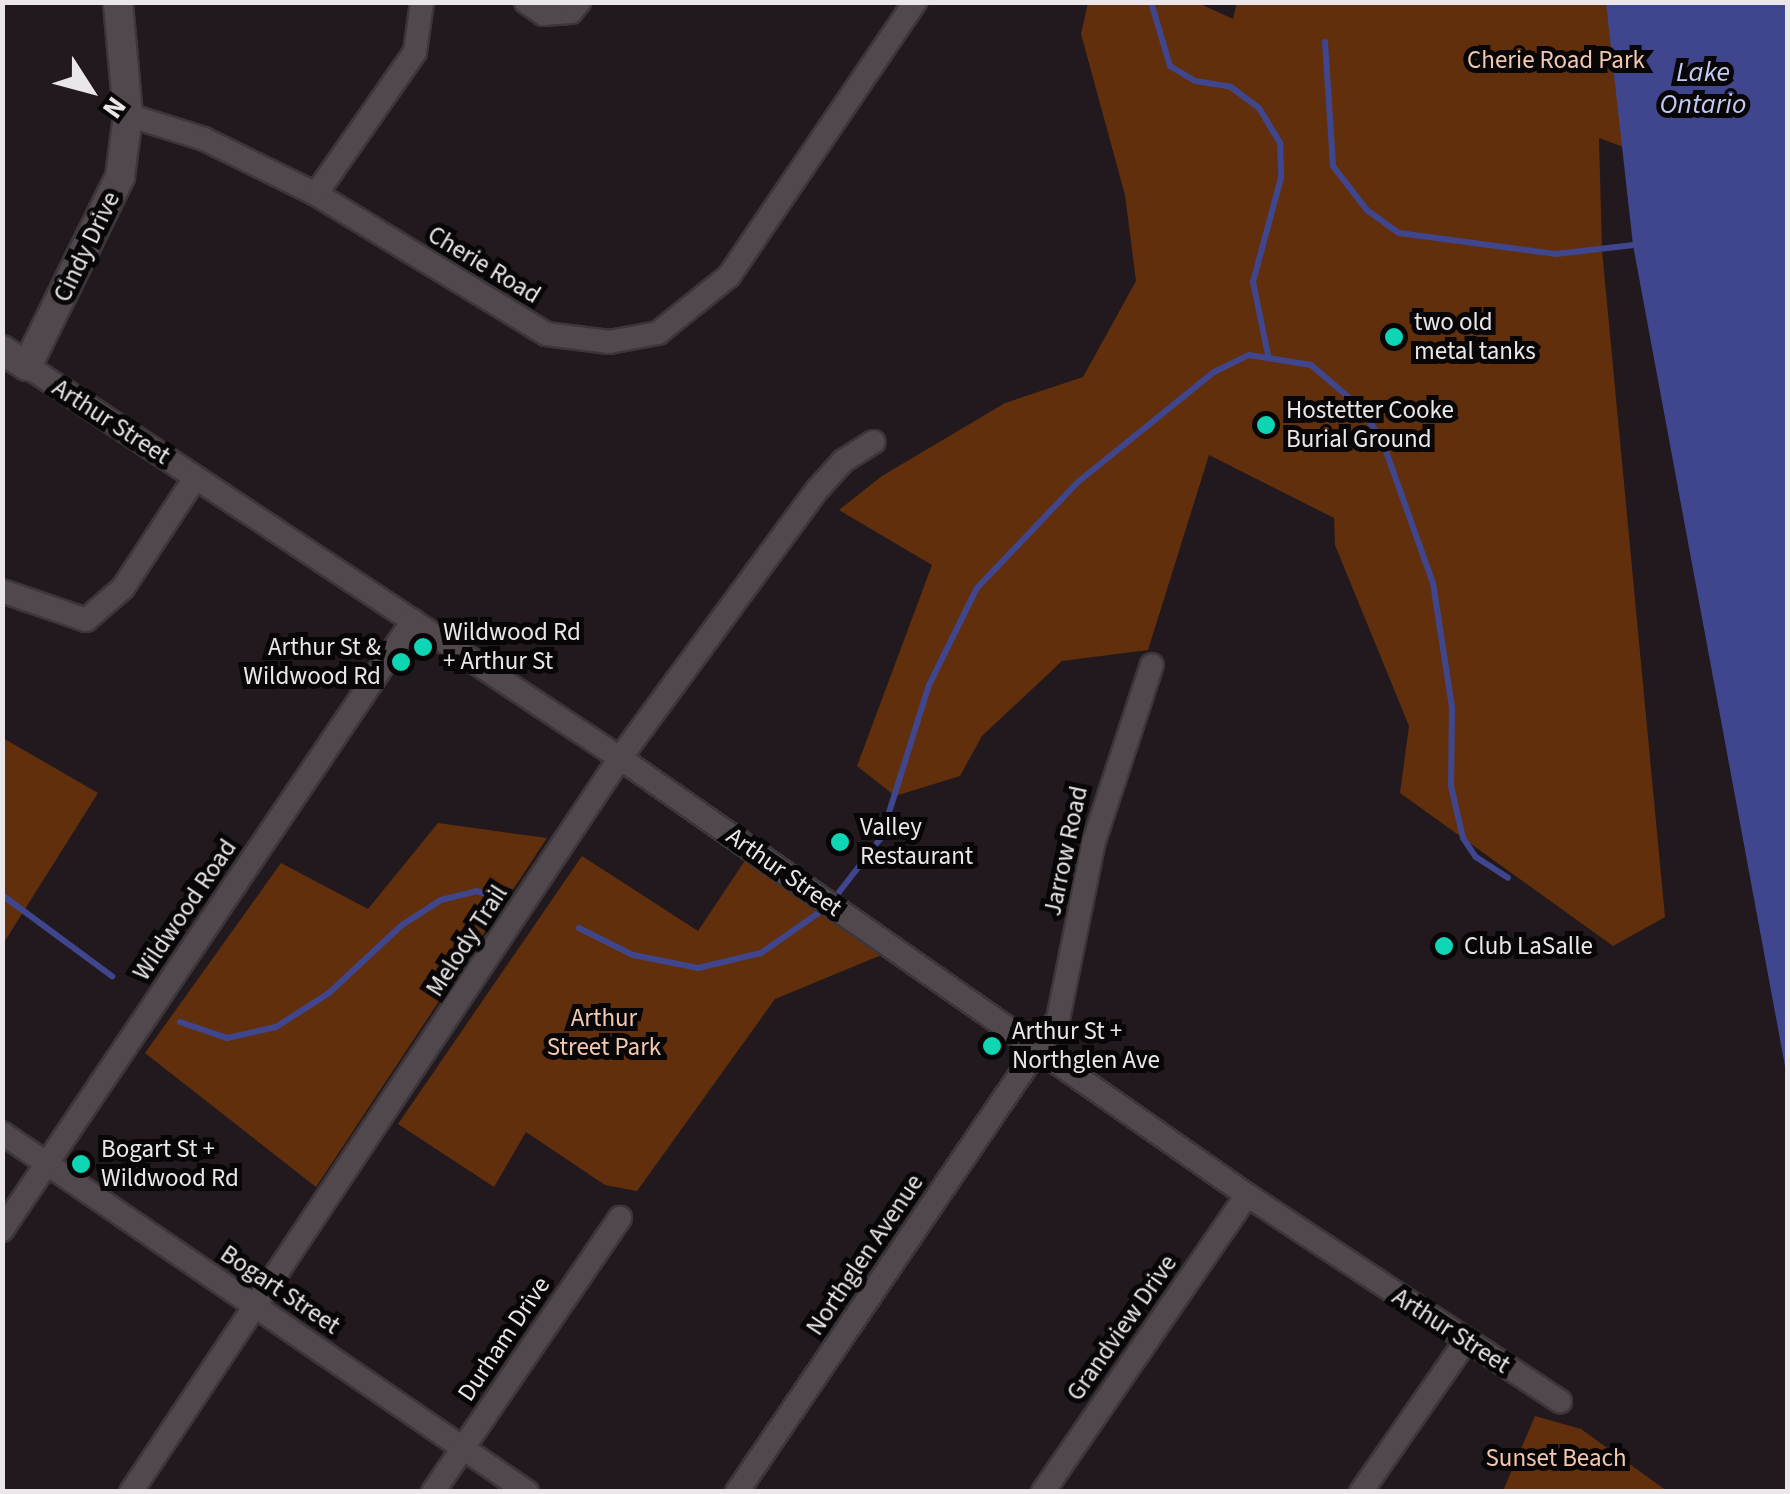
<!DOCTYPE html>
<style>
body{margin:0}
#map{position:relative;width:1790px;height:1494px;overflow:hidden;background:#21191e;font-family:"Source Sans 3",sans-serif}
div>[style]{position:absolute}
.green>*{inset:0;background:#612f0c}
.water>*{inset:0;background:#40468e}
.stream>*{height:6px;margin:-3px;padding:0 3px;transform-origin:3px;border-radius:3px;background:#40468e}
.roads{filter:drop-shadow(2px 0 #3c363a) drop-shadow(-2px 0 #3c363a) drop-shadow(0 2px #3c363a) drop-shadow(0 -2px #3c363a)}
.minor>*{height:22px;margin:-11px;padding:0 11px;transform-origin:11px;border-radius:11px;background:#51484d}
.tertiary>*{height:28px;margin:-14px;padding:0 14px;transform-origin:14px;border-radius:14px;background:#51484d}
.dots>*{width:28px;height:28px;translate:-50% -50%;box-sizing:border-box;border:5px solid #080607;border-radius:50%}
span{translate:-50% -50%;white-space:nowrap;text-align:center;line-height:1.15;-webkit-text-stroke:10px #080607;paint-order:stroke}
.park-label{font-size:25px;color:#f3c8b0}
.street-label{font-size:25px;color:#ebe6e9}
.poi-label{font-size:25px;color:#ebe6e9}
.left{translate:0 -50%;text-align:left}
.right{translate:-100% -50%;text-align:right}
.water-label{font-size:28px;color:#c3cbf5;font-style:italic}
.frame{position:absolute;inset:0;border:5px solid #ebe6e9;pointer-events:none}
.north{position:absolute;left:40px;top:40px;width:100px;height:100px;-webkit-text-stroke:8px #080607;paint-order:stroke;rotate:126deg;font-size:28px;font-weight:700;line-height:40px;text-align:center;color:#ebe6e9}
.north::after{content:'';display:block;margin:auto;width:35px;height:45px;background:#ebe6e9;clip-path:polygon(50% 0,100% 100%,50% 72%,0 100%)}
</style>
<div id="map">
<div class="green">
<i style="clip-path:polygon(1237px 2px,1606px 3px,1626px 148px,1599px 138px,1602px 250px,1665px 917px,1613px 946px,1400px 793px,1409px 726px,1335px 545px,1334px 518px,1209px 455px,1148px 650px,1062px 661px,982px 736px,960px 776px,895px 796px,857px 766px,932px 565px,839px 510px,882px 476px,1005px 403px,1083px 377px,1136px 281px,1125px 195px,1081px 34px,1088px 3px,1198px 3px,1233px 19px)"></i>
<i style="clip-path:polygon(3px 738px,98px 793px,3px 944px)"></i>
<i style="clip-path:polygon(438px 823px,547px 838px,316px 1187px,145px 1053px,281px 863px,368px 909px)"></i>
<i style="clip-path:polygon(752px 850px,908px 944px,775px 999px,637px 1191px,605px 1185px,526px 1132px,494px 1187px,398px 1124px,582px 856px,698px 931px)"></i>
<i style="clip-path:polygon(1535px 1416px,1581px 1429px,1667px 1491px,1503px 1491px)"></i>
</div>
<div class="water">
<i style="clip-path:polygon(1606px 3px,1787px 3px,1787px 1077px,1633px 245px)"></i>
</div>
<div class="stream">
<i style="left:1151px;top:2px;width:67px;rotate:73.5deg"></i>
<i style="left:1170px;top:66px;width:29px;rotate:31deg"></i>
<i style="left:1195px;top:81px;width:36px;rotate:9deg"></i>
<i style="left:1231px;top:87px;width:35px;rotate:37deg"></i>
<i style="left:1259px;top:108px;width:41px;rotate:59deg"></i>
<i style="left:1280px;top:143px;width:35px;rotate:88deg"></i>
<i style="left:1281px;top:178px;width:108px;rotate:105.1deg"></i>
<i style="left:1253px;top:282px;width:75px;rotate:78.4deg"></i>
<i style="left:1325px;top:42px;width:124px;rotate:86.3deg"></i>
<i style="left:1333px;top:166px;width:56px;rotate:52.3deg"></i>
<i style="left:1367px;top:210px;width:39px;rotate:36deg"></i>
<i style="left:1399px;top:233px;width:158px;rotate:7.6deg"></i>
<i style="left:1556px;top:254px;width:78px;rotate:-6.7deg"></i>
<i style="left:2px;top:895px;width:137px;rotate:36.4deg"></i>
<i style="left:833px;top:900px;width:78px;rotate:-52.3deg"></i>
<i style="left:881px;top:838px;width:160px;rotate:-72.6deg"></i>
<i style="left:929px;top:685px;width:108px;rotate:-63.7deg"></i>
<i style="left:977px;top:588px;width:146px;rotate:-46.4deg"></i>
<i style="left:1078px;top:482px;width:175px;rotate:-39deg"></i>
<i style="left:1214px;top:372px;width:39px;rotate:-26deg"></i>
<i style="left:1249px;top:355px;width:63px;rotate:9.2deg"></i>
<i style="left:1311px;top:365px;width:63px;rotate:40.5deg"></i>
<i style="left:1359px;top:406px;width:41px;rotate:55.9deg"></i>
<i style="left:1382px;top:440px;width:152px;rotate:70.4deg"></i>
<i style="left:1433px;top:583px;width:125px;rotate:81.3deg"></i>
<i style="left:1452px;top:707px;width:79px;rotate:90.7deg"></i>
<i style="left:1451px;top:786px;width:53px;rotate:77deg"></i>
<i style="left:1463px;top:838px;width:23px;rotate:56deg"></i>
<i style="left:1476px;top:857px;width:38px;rotate:33deg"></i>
<i style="left:579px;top:928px;width:60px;rotate:26.6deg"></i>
<i style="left:633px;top:955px;width:66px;rotate:11.3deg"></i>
<i style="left:698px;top:968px;width:65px;rotate:-13.4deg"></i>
<i style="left:761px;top:953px;width:77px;rotate:-34.9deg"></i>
<i style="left:180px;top:1022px;width:50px;rotate:18.8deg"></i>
<i style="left:227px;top:1038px;width:50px;rotate:-12.7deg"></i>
<i style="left:276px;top:1027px;width:63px;rotate:-32.7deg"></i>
<i style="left:329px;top:993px;width:100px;rotate:-43deg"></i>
<i style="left:402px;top:925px;width:46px;rotate:-32.7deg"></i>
<i style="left:441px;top:900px;width:37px;rotate:-14deg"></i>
<i style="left:477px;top:891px;width:33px;rotate:20deg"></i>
</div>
<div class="roads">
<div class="minor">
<i style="left:526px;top:2px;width:21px;rotate:35deg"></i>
<i style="left:543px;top:14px;width:28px;rotate:-4deg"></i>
<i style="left:571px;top:12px;width:13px;rotate:-51deg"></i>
<i style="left:128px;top:115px;width:80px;rotate:17.5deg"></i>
<i style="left:204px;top:139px;width:125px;rotate:26.2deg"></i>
<i style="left:316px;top:194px;width:269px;rotate:31.3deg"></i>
<i style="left:546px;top:334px;width:64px;rotate:7.2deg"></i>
<i style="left:609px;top:342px;width:50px;rotate:-10.4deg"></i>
<i style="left:658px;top:333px;width:91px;rotate:-38.8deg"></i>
<i style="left:729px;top:276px;width:331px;rotate:-55.8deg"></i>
<i style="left:316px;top:194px;width:173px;rotate:-55.1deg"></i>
<i style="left:415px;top:52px;width:50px;rotate:-82deg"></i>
<i style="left:27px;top:366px;width:711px;rotate:33.47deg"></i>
<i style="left:620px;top:758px;width:764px;rotate:34.88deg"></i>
<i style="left:1247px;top:1195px;width:375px;rotate:33.4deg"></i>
<i style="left:2px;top:591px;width:89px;rotate:19deg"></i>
<i style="left:86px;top:620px;width:49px;rotate:-40.9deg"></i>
<i style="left:123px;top:588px;width:131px;rotate:-56.8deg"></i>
<i style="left:2px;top:1133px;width:636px;rotate:34.36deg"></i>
<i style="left:2px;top:1230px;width:735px;rotate:-55.99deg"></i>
<i style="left:131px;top:1492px;width:882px;rotate:-56.33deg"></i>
<i style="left:620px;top:758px;width:333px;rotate:-53.7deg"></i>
<i style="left:817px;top:490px;width:39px;rotate:-48deg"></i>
<i style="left:843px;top:461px;width:36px;rotate:-32deg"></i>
<i style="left:433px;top:1492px;width:332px;rotate:-55.7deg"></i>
<i style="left:737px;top:1492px;width:572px;rotate:-55.84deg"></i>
<i style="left:1058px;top:1019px;width:182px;rotate:-78.6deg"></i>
<i style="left:1094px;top:841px;width:185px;rotate:-71.8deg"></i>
<i style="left:1043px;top:1492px;width:360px;rotate:-55.5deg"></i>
<i style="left:1361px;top:1492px;width:184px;rotate:-55.2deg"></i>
</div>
<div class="tertiary">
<i style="left:2px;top:350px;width:30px;rotate:33deg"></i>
<i style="left:27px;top:366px;width:211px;rotate:-63.8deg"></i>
<i style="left:120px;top:177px;width:63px;rotate:-82.6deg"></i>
<i style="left:128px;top:115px;width:113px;rotate:-95.1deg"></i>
</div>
</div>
<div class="dots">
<i style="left:1394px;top:337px;background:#0ed5b4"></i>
<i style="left:1266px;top:425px;background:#0ed5b4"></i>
<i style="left:423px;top:647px;background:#0ed5b4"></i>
<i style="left:401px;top:662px;background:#0ed5b4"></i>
<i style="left:840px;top:842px;background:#0ed5b4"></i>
<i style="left:1444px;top:946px;background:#0ed5b4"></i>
<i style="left:992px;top:1046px;background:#0ed5b4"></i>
<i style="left:81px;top:1164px;background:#0ed5b4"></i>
</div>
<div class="park-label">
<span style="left:1556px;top:60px">Cherie Road Park</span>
<span style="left:604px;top:1033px">Arthur<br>Street Park</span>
<span style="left:1556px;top:1458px">Sunset Beach</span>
</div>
<div class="street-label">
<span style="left:87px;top:247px;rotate:-64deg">Cindy Drive</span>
<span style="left:484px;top:265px;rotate:31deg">Cherie Road</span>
<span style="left:111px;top:422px;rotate:33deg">Arthur Street</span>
<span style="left:1066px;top:851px;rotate:-78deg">Jarrow Road</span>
<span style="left:784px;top:872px;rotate:35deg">Arthur Street</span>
<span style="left:185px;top:910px;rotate:-56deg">Wildwood Road</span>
<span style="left:467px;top:941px;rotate:-57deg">Melody Trail</span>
<span style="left:865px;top:1255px;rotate:-56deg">Northglen Avenue</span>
<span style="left:280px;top:1290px;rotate:34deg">Bogart Street</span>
<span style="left:1122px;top:1328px;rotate:-55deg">Grandview Drive</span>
<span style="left:1451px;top:1331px;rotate:33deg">Arthur Street</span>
<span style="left:504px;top:1339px;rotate:-56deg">Durham Drive</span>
</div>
<div class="poi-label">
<span class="left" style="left:1414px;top:337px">two old<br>metal tanks</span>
<span class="left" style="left:1286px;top:425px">Hostetter Cooke<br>Burial Ground</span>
<span class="left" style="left:443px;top:647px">Wildwood Rd<br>+ Arthur St</span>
<span class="right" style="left:381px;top:662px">Arthur St &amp;<br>Wildwood Rd</span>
<span class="left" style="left:860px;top:842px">Valley<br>Restaurant</span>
<span class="left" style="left:1464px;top:946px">Club LaSalle</span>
<span class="left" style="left:1012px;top:1046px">Arthur St +<br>Northglen Ave</span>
<span class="left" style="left:101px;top:1164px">Bogart St +<br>Wildwood Rd</span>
</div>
<div class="water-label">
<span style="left:1703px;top:88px">Lake<br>Ontario</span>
</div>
<div class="frame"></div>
<div class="north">N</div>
</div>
